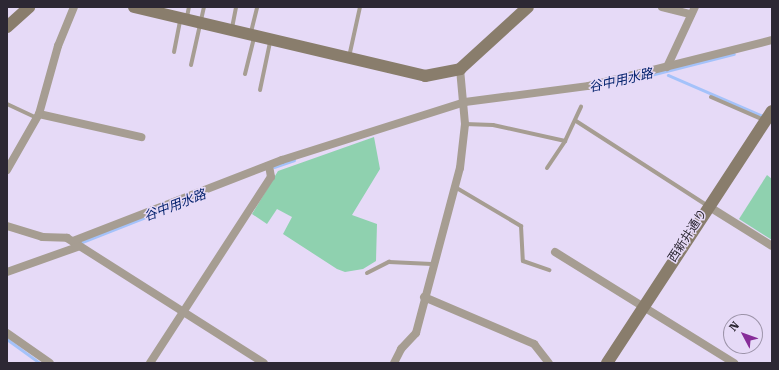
<!DOCTYPE html>
<meta charset="utf-8">
<style>
body{margin:0}
#map{position:relative;width:779px;height:370px;overflow:hidden;background:#e6daf7;font-family:"Roboto Serif","Noto Sans JP",serif}
div>[style]{position:absolute}
.green>*{inset:0;background:#8fd1af}
.stream>*{height:2.5px;margin:-1.25px;padding:0 1.25px;transform-origin:1.25px;border-radius:1.25px;background:#a4c2fa}
.lane>*{height:4px;margin:-2px;padding:0 2px;transform-origin:2px;border-radius:2px;background:#a69d92}
.street>*{height:8px;margin:-4px;padding:0 4px;transform-origin:4px;border-radius:4px;background:#a69d92}
.secondary>*{height:12px;margin:-6px;padding:0 6px;transform-origin:6px;border-radius:6px;background:#897d6c}
span{translate:-50% -50%;white-space:nowrap;text-align:center;line-height:1.15;-webkit-text-stroke:3px #e6daf7;paint-order:stroke}
.street-label{font-size:12px;color:#2d2834}
.water-label{font-size:13px;color:#001f6b;font-style:italic}
.frame{position:absolute;inset:0;border:8px solid #2d2834;pointer-events:none}
.north{position:absolute;left:723px;top:314px;width:40px;height:40px;box-sizing:border-box;background:#e6daf7;border:1px solid #9c93a9;border-radius:50%;rotate:311deg;font-size:11px;font-weight:700;line-height:16px;text-align:center;color:#2d2834}
.north::after{content:'';display:block;margin:auto;width:14px;height:18px;background:#872d99;clip-path:polygon(50% 0,100% 100%,50% 72%,0 100%)}
</style>
<div id="map">
<div class="green">
<i style="clip-path:polygon(374px 137px,380px 169px,352px 215px,377px 224px,376px 261px,363px 269px,345px 272px,337px 269px,283px 234px,292px 217px,277px 209px,267px 224px,252px 214px,278px 171px)"></i>
<i style="clip-path:polygon(767px 175px,772px 179px,772px 240px,739px 219px)"></i>
</div>
<div class="stream">
<i style="left:668px;top:75px;width:106px;rotate:23.4deg"></i>
<i style="left:627px;top:81px;width:110px;rotate:-14.2deg"></i>
<i style="left:274px;top:167px;width:21px;rotate:-19deg"></i>
<i style="left:82px;top:242px;width:112px;rotate:-21.5deg"></i>
<i style="left:7px;top:339px;width:41px;rotate:36deg"></i>
</div>
<div class="lane">
<i style="left:187px;top:17px;width:10px;rotate:-79deg"></i>
<i style="left:232px;top:28px;width:21px;rotate:-79deg"></i>
<i style="left:251px;top:32px;width:25px;rotate:-76deg"></i>
<i style="left:174px;top:52px;width:33px;rotate:-79deg"></i>
<i style="left:349px;top:57px;width:51px;rotate:-77.6deg"></i>
<i style="left:191px;top:65px;width:59px;rotate:-77.4deg"></i>
<i style="left:245px;top:74px;width:37px;rotate:-76deg"></i>
<i style="left:260px;top:90px;width:49px;rotate:-78.2deg"></i>
<i style="left:711px;top:97px;width:58px;rotate:23.5deg"></i>
<i style="left:7px;top:104px;width:33px;rotate:25deg"></i>
<i style="left:576px;top:121px;width:157px;rotate:32.8deg"></i>
<i style="left:465px;top:124px;width:28px;rotate:2deg"></i>
<i style="left:493px;top:125px;width:74px;rotate:12.5deg"></i>
<i style="left:565px;top:141px;width:38px;rotate:-65deg"></i>
<i style="left:547px;top:168px;width:32px;rotate:-56deg"></i>
<i style="left:455px;top:187px;width:77px;rotate:30.6deg"></i>
<i style="left:521px;top:226px;width:35px;rotate:87deg"></i>
<i style="left:523px;top:261px;width:28px;rotate:19deg"></i>
<i style="left:367px;top:273px;width:25px;rotate:-27deg"></i>
<i style="left:389px;top:262px;width:43px;rotate:2.7deg"></i>
</div>
<div class="street">
<i style="left:662px;top:7px;width:30px;rotate:14deg"></i>
<i style="left:667px;top:67px;width:66px;rotate:-65deg"></i>
<i style="left:39px;top:114px;width:105px;rotate:12.7deg"></i>
<i style="left:7px;top:170px;width:64px;rotate:-60.3deg"></i>
<i style="left:39px;top:114px;width:71px;rotate:-74.4deg"></i>
<i style="left:58px;top:46px;width:42px;rotate:-67.7deg"></i>
<i style="left:708px;top:206px;width:75px;rotate:32deg"></i>
<i style="left:7px;top:226px;width:37px;rotate:17deg"></i>
<i style="left:42px;top:237px;width:25px;rotate:2deg"></i>
<i style="left:67px;top:238px;width:233px;rotate:32.4deg"></i>
<i style="left:73px;top:241px;width:224px;rotate:-21.2deg"></i>
<i style="left:282px;top:160px;width:192px;rotate:-17.6deg"></i>
<i style="left:465px;top:102px;width:125px;rotate:-7.4deg"></i>
<i style="left:589px;top:86px;width:189px;rotate:-14.1deg"></i>
<i style="left:555px;top:252px;width:211px;rotate:31.8deg"></i>
<i style="left:7px;top:272px;width:77px;rotate:-19.6deg"></i>
<i style="left:424px;top:297px;width:120px;rotate:23.1deg"></i>
<i style="left:534px;top:344px;width:24px;rotate:52deg"></i>
<i style="left:7px;top:333px;width:52px;rotate:34.9deg"></i>
<i style="left:150px;top:363px;width:222px;rotate:-57deg"></i>
<i style="left:271px;top:177px;width:11px;rotate:-100deg"></i>
<i style="left:394px;top:363px;width:16px;rotate:-63deg"></i>
<i style="left:401px;top:349px;width:22px;rotate:-47deg"></i>
<i style="left:416px;top:333px;width:171px;rotate:-75.1deg"></i>
<i style="left:460px;top:168px;width:44px;rotate:-83.5deg"></i>
<i style="left:465px;top:124px;width:55px;rotate:-95.2deg"></i>
</div>
<div class="secondary">
<i style="left:134px;top:7px;width:299px;rotate:13.3deg"></i>
<i style="left:425px;top:76px;width:36px;rotate:-11deg"></i>
<i style="left:460px;top:69px;width:92px;rotate:-42.4deg"></i>
<i style="left:7px;top:27px;width:30px;rotate:-42deg"></i>
<i style="left:607px;top:363px;width:301px;rotate:-56.8deg"></i>
</div>
<div class="street-label">
<span style="left:688px;top:236px;rotate:-57deg">西新井通り</span>
</div>
<div class="water-label">
<span style="left:621px;top:81px;rotate:-13deg">谷中用水路</span>
<span style="left:175px;top:206px;rotate:-21deg">谷中用水路</span>
</div>
<div class="frame"></div>
<div class="north">N</div>
</div>
